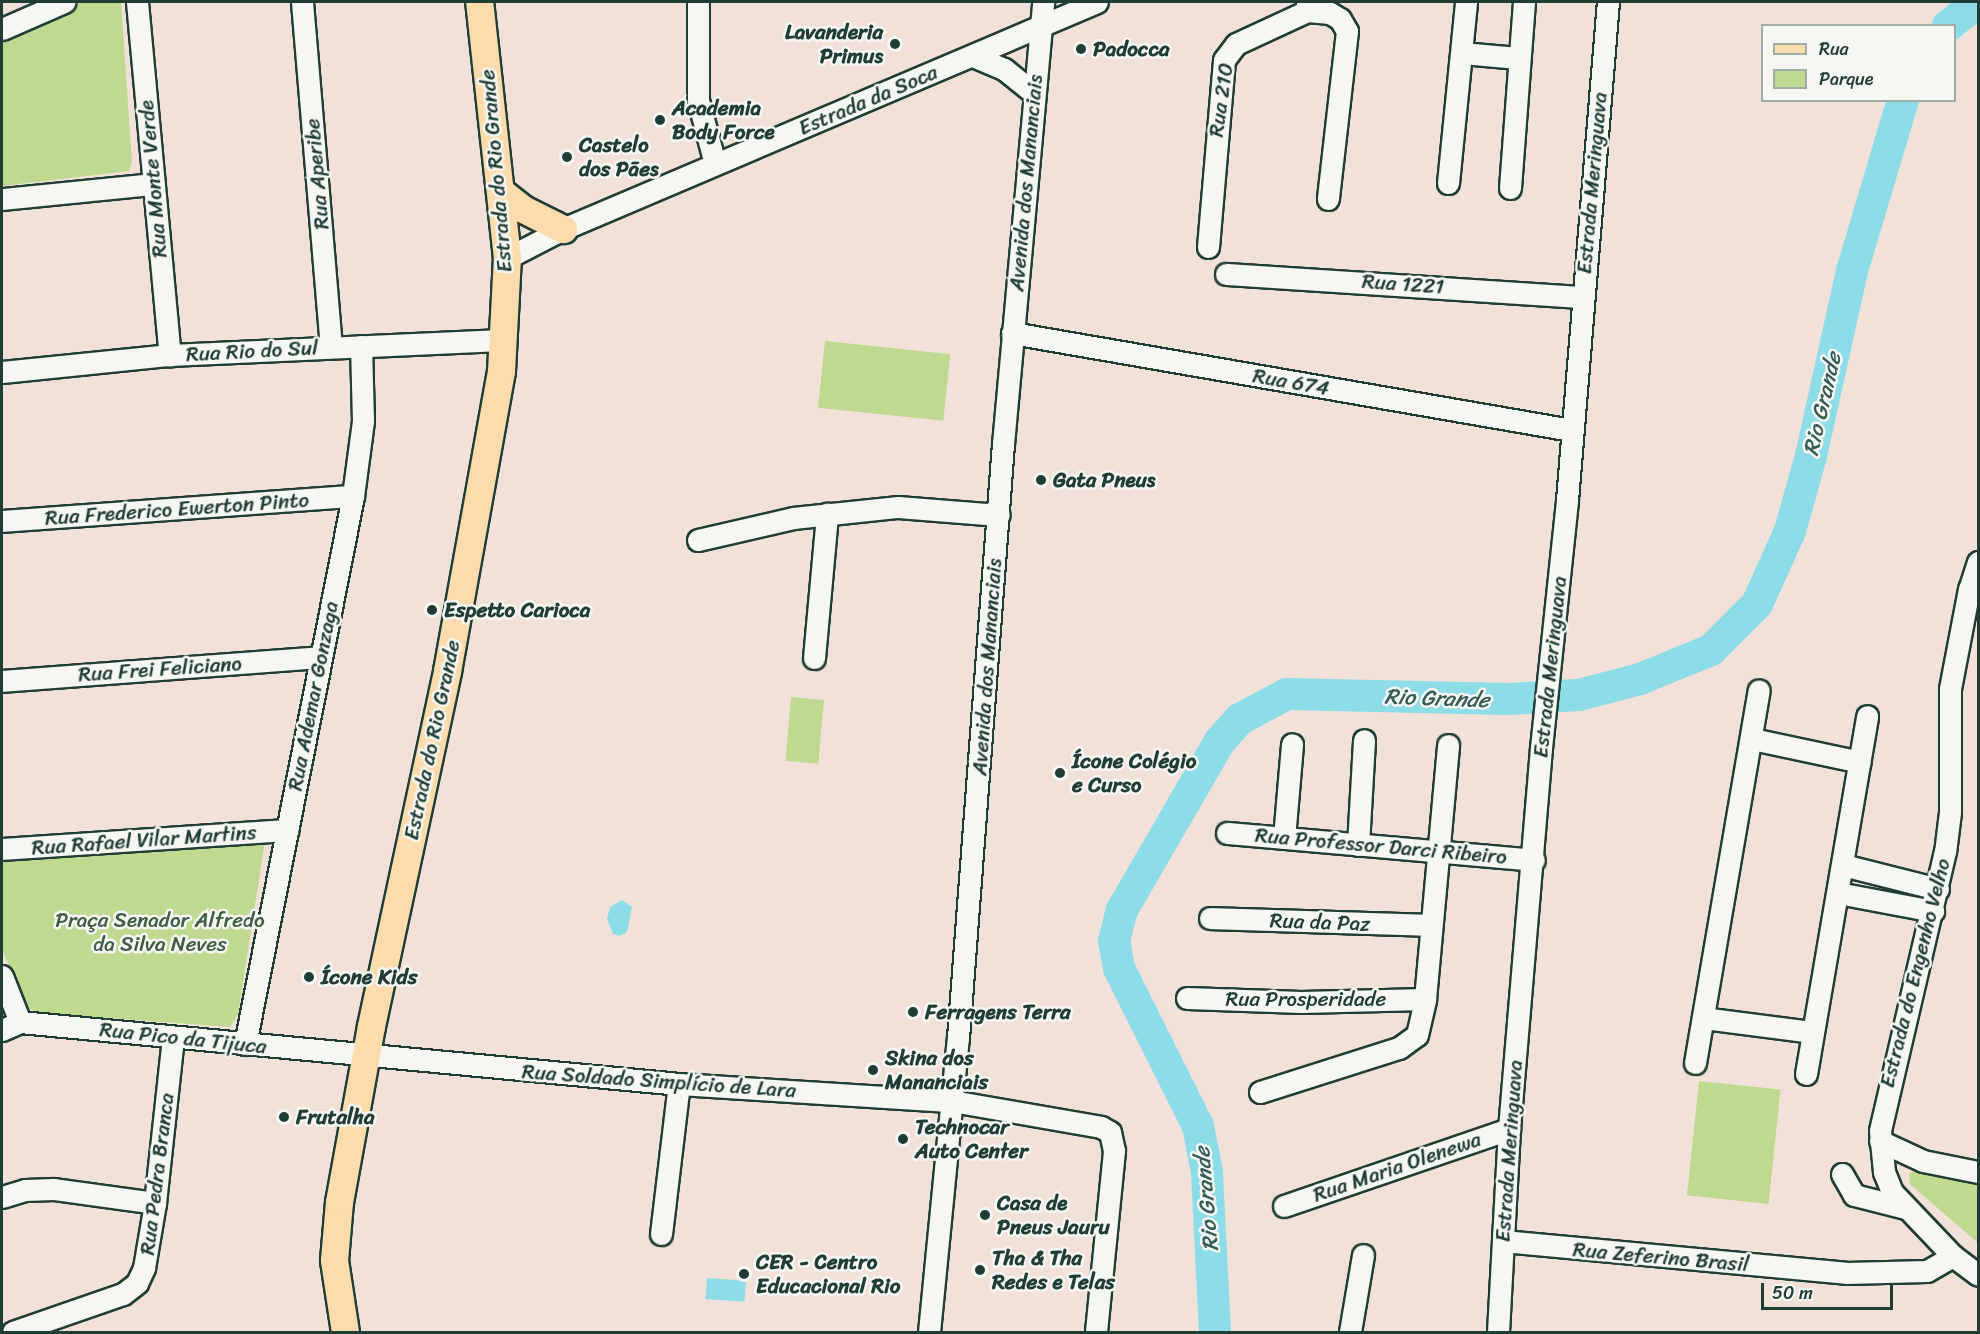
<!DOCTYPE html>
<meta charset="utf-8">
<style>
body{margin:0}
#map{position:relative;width:1980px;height:1334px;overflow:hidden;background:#f2e1d8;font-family:Sriracha,sans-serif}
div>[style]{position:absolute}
.green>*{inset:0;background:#bfd990;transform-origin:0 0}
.water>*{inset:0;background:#8ddde8;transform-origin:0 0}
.river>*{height:32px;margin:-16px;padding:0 16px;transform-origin:16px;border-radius:16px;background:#8ddde8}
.roads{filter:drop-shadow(2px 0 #1f3d34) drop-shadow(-2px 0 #1f3d34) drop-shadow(0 2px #1f3d34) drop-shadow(0 -2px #1f3d34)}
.minor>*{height:21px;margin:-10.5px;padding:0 10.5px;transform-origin:10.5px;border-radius:10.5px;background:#f6f6f2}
.major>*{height:27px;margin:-13.5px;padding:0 13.5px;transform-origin:13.5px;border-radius:13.5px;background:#fcdcac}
.dots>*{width:16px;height:16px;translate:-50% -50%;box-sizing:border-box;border:3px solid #f6f6f2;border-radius:50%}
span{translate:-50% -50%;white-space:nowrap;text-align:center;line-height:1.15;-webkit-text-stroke:5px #f6f6f2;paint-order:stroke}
.poi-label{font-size:21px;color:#1f3d34;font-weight:700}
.right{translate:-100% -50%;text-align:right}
.left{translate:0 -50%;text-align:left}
.street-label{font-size:21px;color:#1f3d34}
.park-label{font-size:21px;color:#3f5c46}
.water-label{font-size:22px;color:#355d58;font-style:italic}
.frame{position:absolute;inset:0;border:3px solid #1f3d34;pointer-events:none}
.legend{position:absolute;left:1761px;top:24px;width:195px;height:78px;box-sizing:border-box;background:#f6f6f2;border:2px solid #a0aca6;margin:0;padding:8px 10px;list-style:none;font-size:18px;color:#1f3d34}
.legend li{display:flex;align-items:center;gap:12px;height:30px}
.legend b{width:30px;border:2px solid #a0aca6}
.scale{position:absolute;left:1761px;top:1283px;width:132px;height:27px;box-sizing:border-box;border:3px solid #1f3d34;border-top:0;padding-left:8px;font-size:18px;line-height:21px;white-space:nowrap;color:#1f3d34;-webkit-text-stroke:4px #f6f6f2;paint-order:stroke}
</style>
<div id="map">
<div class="green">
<i style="clip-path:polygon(82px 2px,121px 2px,132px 162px,129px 171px,2px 186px,2px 37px)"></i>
<i style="left:825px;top:341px;width:126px;height:67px;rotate:6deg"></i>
<i style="left:791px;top:697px;width:33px;height:64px;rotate:5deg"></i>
<i style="clip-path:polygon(265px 841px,238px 1014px,230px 1027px,42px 1013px,26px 1008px,2px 949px,2px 851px)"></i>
<i style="left:1699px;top:1081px;width:82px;height:115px;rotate:6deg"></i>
<i style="clip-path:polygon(1916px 1170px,1978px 1183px,1978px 1243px,1910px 1184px,1909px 1174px)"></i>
</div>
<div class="water">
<i style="clip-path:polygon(622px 900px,632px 907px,627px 932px,619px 936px,613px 934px,607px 919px,610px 907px)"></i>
<i style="left:707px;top:1278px;width:39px;height:21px;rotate:4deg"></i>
</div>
<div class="river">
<i style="left:1948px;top:26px;width:38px;rotate:-39deg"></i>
<i style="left:1215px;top:1332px;width:160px;rotate:-92.9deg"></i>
<i style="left:1207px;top:1172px;width:47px;rotate:-101.1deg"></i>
<i style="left:1198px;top:1126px;width:177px;rotate:-116.6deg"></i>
<i style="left:1119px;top:968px;width:27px;rotate:-100deg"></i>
<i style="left:1114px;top:941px;width:32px;rotate:-76deg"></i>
<i style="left:1122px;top:910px;width:195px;rotate:-59.9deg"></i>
<i style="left:1220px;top:741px;width:30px;rotate:-48deg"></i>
<i style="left:1240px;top:719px;width:53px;rotate:-28deg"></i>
<i style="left:1287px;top:694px;width:221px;rotate:1.3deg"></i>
<i style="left:1508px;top:699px;width:71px;rotate:-3.2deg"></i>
<i style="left:1579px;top:695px;width:63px;rotate:-14.7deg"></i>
<i style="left:1640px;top:679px;width:77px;rotate:-22.2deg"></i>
<i style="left:1711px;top:650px;width:65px;rotate:-45deg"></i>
<i style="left:1757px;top:604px;width:80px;rotate:-65.7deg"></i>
<i style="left:1790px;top:531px;width:78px;rotate:-74.4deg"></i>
<i style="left:1811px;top:456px;width:189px;rotate:-77.5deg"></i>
<i style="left:1852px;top:271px;width:178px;rotate:-73.4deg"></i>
</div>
<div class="roads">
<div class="minor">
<i style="left:137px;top:2px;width:355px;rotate:84.7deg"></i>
<i style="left:302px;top:2px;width:345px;rotate:85.2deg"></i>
<i style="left:698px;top:2px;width:98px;rotate:90deg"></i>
<i style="left:698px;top:100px;width:66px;rotate:75.1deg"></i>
<i style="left:1307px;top:11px;width:23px;rotate:5deg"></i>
<i style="left:1330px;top:13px;width:12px;rotate:31deg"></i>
<i style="left:1340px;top:19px;width:14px;rotate:60deg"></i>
<i style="left:1347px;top:31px;width:169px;rotate:96.5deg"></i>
<i style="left:2px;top:29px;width:68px;rotate:-23.5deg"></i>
<i style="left:1462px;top:53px;width:56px;rotate:5.1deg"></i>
<i style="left:973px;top:56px;width:34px;rotate:23deg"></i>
<i style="left:1004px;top:69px;width:38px;rotate:39deg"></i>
<i style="left:1448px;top:183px;width:182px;rotate:-84.3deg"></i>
<i style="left:1510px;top:188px;width:187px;rotate:-85.7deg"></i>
<i style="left:2px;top:199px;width:152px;rotate:-5.7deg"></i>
<i style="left:1208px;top:247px;width:188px;rotate:-85.1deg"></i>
<i style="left:1224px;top:60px;width:20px;rotate:-53deg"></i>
<i style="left:1236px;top:44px;width:78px;rotate:-24.9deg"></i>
<i style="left:1307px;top:11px;width:9px;rotate:-90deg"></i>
<i style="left:507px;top:258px;width:63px;rotate:-27.4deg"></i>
<i style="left:563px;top:229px;width:580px;rotate:-23.03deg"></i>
<i style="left:1226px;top:274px;width:356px;rotate:3.7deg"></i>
<i style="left:1012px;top:333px;width:567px;rotate:9.84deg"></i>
<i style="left:2px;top:372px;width:169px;rotate:-5.8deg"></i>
<i style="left:170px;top:355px;width:334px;rotate:-2.6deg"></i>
<i style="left:2px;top:521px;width:352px;rotate:-4.1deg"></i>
<i style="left:698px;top:540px;width:98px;rotate:-13deg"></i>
<i style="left:793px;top:518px;width:106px;rotate:-6deg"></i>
<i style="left:898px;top:507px;width:101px;rotate:4.5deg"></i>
<i style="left:1978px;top:562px;width:28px;rotate:108deg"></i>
<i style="left:1969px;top:589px;width:102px;rotate:100.8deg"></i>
<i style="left:1950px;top:689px;width:123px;rotate:90deg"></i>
<i style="left:1950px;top:812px;width:39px;rotate:97deg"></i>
<i style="left:1945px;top:851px;width:287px;rotate:103.1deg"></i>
<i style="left:1880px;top:1131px;width:41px;rotate:84.4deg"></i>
<i style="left:1884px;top:1172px;width:22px;rotate:68deg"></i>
<i style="left:1892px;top:1192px;width:88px;rotate:46.4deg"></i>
<i style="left:1953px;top:1256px;width:31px;rotate:37deg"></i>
<i style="left:814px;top:658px;width:145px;rotate:-84.8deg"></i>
<i style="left:2px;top:681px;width:318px;rotate:-4.3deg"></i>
<i style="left:1752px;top:739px;width:110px;rotate:12deg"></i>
<i style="left:1227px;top:833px;width:308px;rotate:5deg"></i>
<i style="left:1284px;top:838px;width:94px;rotate:-85.1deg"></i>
<i style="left:1358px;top:845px;width:105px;rotate:-86.7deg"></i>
<i style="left:2px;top:849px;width:286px;rotate:-3.8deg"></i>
<i style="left:1843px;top:865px;width:98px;rotate:14.2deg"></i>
<i style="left:1838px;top:893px;width:97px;rotate:10.7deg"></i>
<i style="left:1210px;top:918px;width:221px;rotate:1.8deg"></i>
<i style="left:2px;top:976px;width:49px;rotate:68.6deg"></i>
<i style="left:1187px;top:998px;width:114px;rotate:2deg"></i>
<i style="left:1301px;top:1002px;width:124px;rotate:-1.4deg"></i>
<i style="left:1703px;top:1018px;width:110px;rotate:7.3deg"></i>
<i style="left:2px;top:1030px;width:20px;rotate:-24deg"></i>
<i style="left:20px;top:1022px;width:662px;rotate:5.37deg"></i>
<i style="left:679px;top:1084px;width:274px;rotate:3.6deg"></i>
<i style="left:952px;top:1101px;width:151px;rotate:9.9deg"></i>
<i style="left:1101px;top:1127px;width:10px;rotate:29deg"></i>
<i style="left:1110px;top:1132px;width:19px;rotate:78deg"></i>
<i style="left:1114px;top:1151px;width:182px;rotate:95.7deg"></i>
<i style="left:245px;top:1044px;width:559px;rotate:-78.85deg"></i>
<i style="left:353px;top:496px;width:76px;rotate:-82.4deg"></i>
<i style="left:363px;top:421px;width:75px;rotate:-91.5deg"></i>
<i style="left:1695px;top:1063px;width:378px;rotate:-80.3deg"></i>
<i style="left:1806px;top:1074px;width:363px;rotate:-80.3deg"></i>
<i style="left:1260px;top:1092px;width:146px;rotate:-17.6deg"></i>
<i style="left:1399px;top:1048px;width:22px;rotate:-36deg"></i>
<i style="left:1417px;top:1035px;width:37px;rotate:-77deg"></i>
<i style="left:1425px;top:999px;width:255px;rotate:-84.8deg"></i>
<i style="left:1880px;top:1141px;width:47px;rotate:24.9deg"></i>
<i style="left:1923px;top:1161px;width:56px;rotate:11.3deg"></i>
<i style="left:1842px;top:1174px;width:24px;rotate:60deg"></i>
<i style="left:1854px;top:1195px;width:53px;rotate:14.3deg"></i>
<i style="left:2px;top:1197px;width:24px;rotate:-17deg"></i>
<i style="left:25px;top:1190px;width:29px;rotate:-2deg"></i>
<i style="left:54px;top:1189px;width:102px;rotate:7.9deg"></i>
<i style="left:1284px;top:1206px;width:238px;rotate:-18.9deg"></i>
<i style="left:661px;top:1234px;width:151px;rotate:-83.2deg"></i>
<i style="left:1503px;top:1241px;width:344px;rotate:5.3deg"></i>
<i style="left:1846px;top:1273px;width:81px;rotate:-1.4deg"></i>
<i style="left:1927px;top:1271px;width:30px;rotate:-30deg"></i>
<i style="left:13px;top:1332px;width:116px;rotate:-19.1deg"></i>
<i style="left:123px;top:1294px;width:18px;rotate:-38deg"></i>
<i style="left:137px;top:1283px;width:17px;rotate:-65deg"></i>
<i style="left:144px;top:1268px;width:66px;rotate:-80.4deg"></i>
<i style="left:155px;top:1203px;width:167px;rotate:-83.8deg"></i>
<i style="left:929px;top:1332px;width:295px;rotate:-84.4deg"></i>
<i style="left:958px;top:1038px;width:596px;rotate:-85.67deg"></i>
<i style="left:1003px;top:444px;width:444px;rotate:-84.8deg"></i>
<i style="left:1350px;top:1332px;width:78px;rotate:-80.4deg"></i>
<i style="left:1498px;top:1332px;width:203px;rotate:-86.9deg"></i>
<i style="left:1509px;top:1129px;width:382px;rotate:-85.2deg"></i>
<i style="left:1541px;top:748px;width:249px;rotate:-84deg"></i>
<i style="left:1567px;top:500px;width:500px;rotate:-85.3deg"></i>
</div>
<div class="major">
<i style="left:500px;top:191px;width:29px;rotate:38deg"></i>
<i style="left:523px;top:209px;width:45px;rotate:26.6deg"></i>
<i style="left:345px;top:1332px;width:73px;rotate:-98.7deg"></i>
<i style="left:334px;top:1260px;width:58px;rotate:-85.1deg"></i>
<i style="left:339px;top:1202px;width:179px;rotate:-79.7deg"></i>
<i style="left:371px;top:1026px;width:363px;rotate:-77.9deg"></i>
<i style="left:447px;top:671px;width:305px;rotate:-79.8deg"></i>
<i style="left:501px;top:371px;width:113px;rotate:-87deg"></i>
<i style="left:507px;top:258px;width:258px;rotate:-96.2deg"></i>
</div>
</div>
<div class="dots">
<i style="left:895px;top:44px;background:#1f3d34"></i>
<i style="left:1081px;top:49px;background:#1f3d34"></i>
<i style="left:660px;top:120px;background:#1f3d34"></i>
<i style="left:567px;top:157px;background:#1f3d34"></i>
<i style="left:1041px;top:480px;background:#1f3d34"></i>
<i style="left:432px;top:610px;background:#1f3d34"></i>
<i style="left:1060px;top:773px;background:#1f3d34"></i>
<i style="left:309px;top:977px;background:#1f3d34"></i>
<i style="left:913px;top:1012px;background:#1f3d34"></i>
<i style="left:873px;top:1070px;background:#1f3d34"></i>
<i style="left:284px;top:1117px;background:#1f3d34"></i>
<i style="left:903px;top:1139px;background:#1f3d34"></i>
<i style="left:985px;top:1215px;background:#1f3d34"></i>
<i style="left:980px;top:1270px;background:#1f3d34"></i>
<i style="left:744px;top:1274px;background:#1f3d34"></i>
</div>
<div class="poi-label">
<span class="right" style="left:883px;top:44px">Lavanderia<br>Primus</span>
<span class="left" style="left:1093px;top:49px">Padocca</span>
<span class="left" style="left:672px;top:120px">Academia<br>Body Force</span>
<span class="left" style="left:579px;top:157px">Castelo<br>dos Pães</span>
<span class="left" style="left:1053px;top:480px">Gata Pneus</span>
<span class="left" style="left:444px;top:610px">Espetto Carioca</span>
<span class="left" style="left:1072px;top:773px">Ícone Colégio<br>e Curso</span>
<span class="left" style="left:321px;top:977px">Ícone Kids</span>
<span class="left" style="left:925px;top:1012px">Ferragens Terra</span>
<span class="left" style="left:885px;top:1070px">Skina dos<br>Mananciais</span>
<span class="left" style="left:296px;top:1117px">Frutalha</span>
<span class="left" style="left:915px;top:1139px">Technocar<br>Auto Center</span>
<span class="left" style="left:997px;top:1215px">Casa de<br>Pneus Jauru</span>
<span class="left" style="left:992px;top:1270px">Tha &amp; Tha<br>Redes e Telas</span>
<span class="left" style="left:756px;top:1274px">CER - Centro<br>Educacional Rio</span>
</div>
<div class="street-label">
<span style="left:868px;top:100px;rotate:-23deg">Estrada da Soca</span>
<span style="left:1221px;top:100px;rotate:-82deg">Rua 210</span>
<span style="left:496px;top:171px;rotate:-95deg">Estrada do Rio Grande</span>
<span style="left:317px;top:174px;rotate:-95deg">Rua Aperibe</span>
<span style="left:153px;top:179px;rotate:-95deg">Rua Monte Verde</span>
<span style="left:1026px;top:183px;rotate:-85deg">Avenida dos Mananciais</span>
<span style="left:1592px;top:183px;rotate:-85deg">Estrada Meringuava</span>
<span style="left:1403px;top:284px;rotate:4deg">Rua 1221</span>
<span style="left:252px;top:351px;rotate:-3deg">Rua Rio do Sul</span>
<span style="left:1291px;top:382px;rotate:10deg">Rua 674</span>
<span style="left:177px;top:509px;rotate:-4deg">Rua Frederico Ewerton Pinto</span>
<span style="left:987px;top:667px;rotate:-86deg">Avenida dos Mananciais</span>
<span style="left:1550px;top:667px;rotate:-84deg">Estrada Meringuava</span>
<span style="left:160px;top:669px;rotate:-4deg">Rua Frei Feliciano</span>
<span style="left:313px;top:696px;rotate:-79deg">Rua Ademar Gonzaga</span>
<span style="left:432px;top:740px;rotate:-78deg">Estrada do Rio Grande</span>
<span style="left:144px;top:840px;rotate:-4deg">Rua Rafael Vilar Martins</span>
<span style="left:1381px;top:846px;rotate:5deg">Rua Professor Darci Ribeiro</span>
<span style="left:1320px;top:922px;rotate:2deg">Rua da Paz</span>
<span style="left:1915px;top:973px;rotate:-76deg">Estrada do Engenho Velho</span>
<span style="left:1306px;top:999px">Rua Prosperidade</span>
<span style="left:183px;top:1038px;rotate:6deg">Rua Pico da Tijuca</span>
<span style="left:659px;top:1081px;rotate:4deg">Rua Soldado Simplício de Lara</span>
<span style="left:1509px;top:1151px;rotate:-86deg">Estrada Meringuava</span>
<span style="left:1397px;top:1167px;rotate:-19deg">Rua Maria Olenewa</span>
<span style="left:157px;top:1174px;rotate:-83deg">Rua Pedra Branca</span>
<span style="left:1661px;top:1257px;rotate:5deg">Rua Zeferino Brasil</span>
</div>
<div class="park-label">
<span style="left:160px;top:932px">Praça Senador Alfredo<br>da Silva Neves</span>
</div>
<div class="water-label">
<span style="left:1822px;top:404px;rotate:-77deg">Rio Grande</span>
<span style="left:1437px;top:698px;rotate:2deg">Rio Grande</span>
<span style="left:1206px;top:1199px;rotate:-95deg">Rio Grande</span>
</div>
<div class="frame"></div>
<ul class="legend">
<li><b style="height:8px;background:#fcdcac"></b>Rua</li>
<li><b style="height:16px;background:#bfd990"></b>Parque</li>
</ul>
<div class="scale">50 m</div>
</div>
